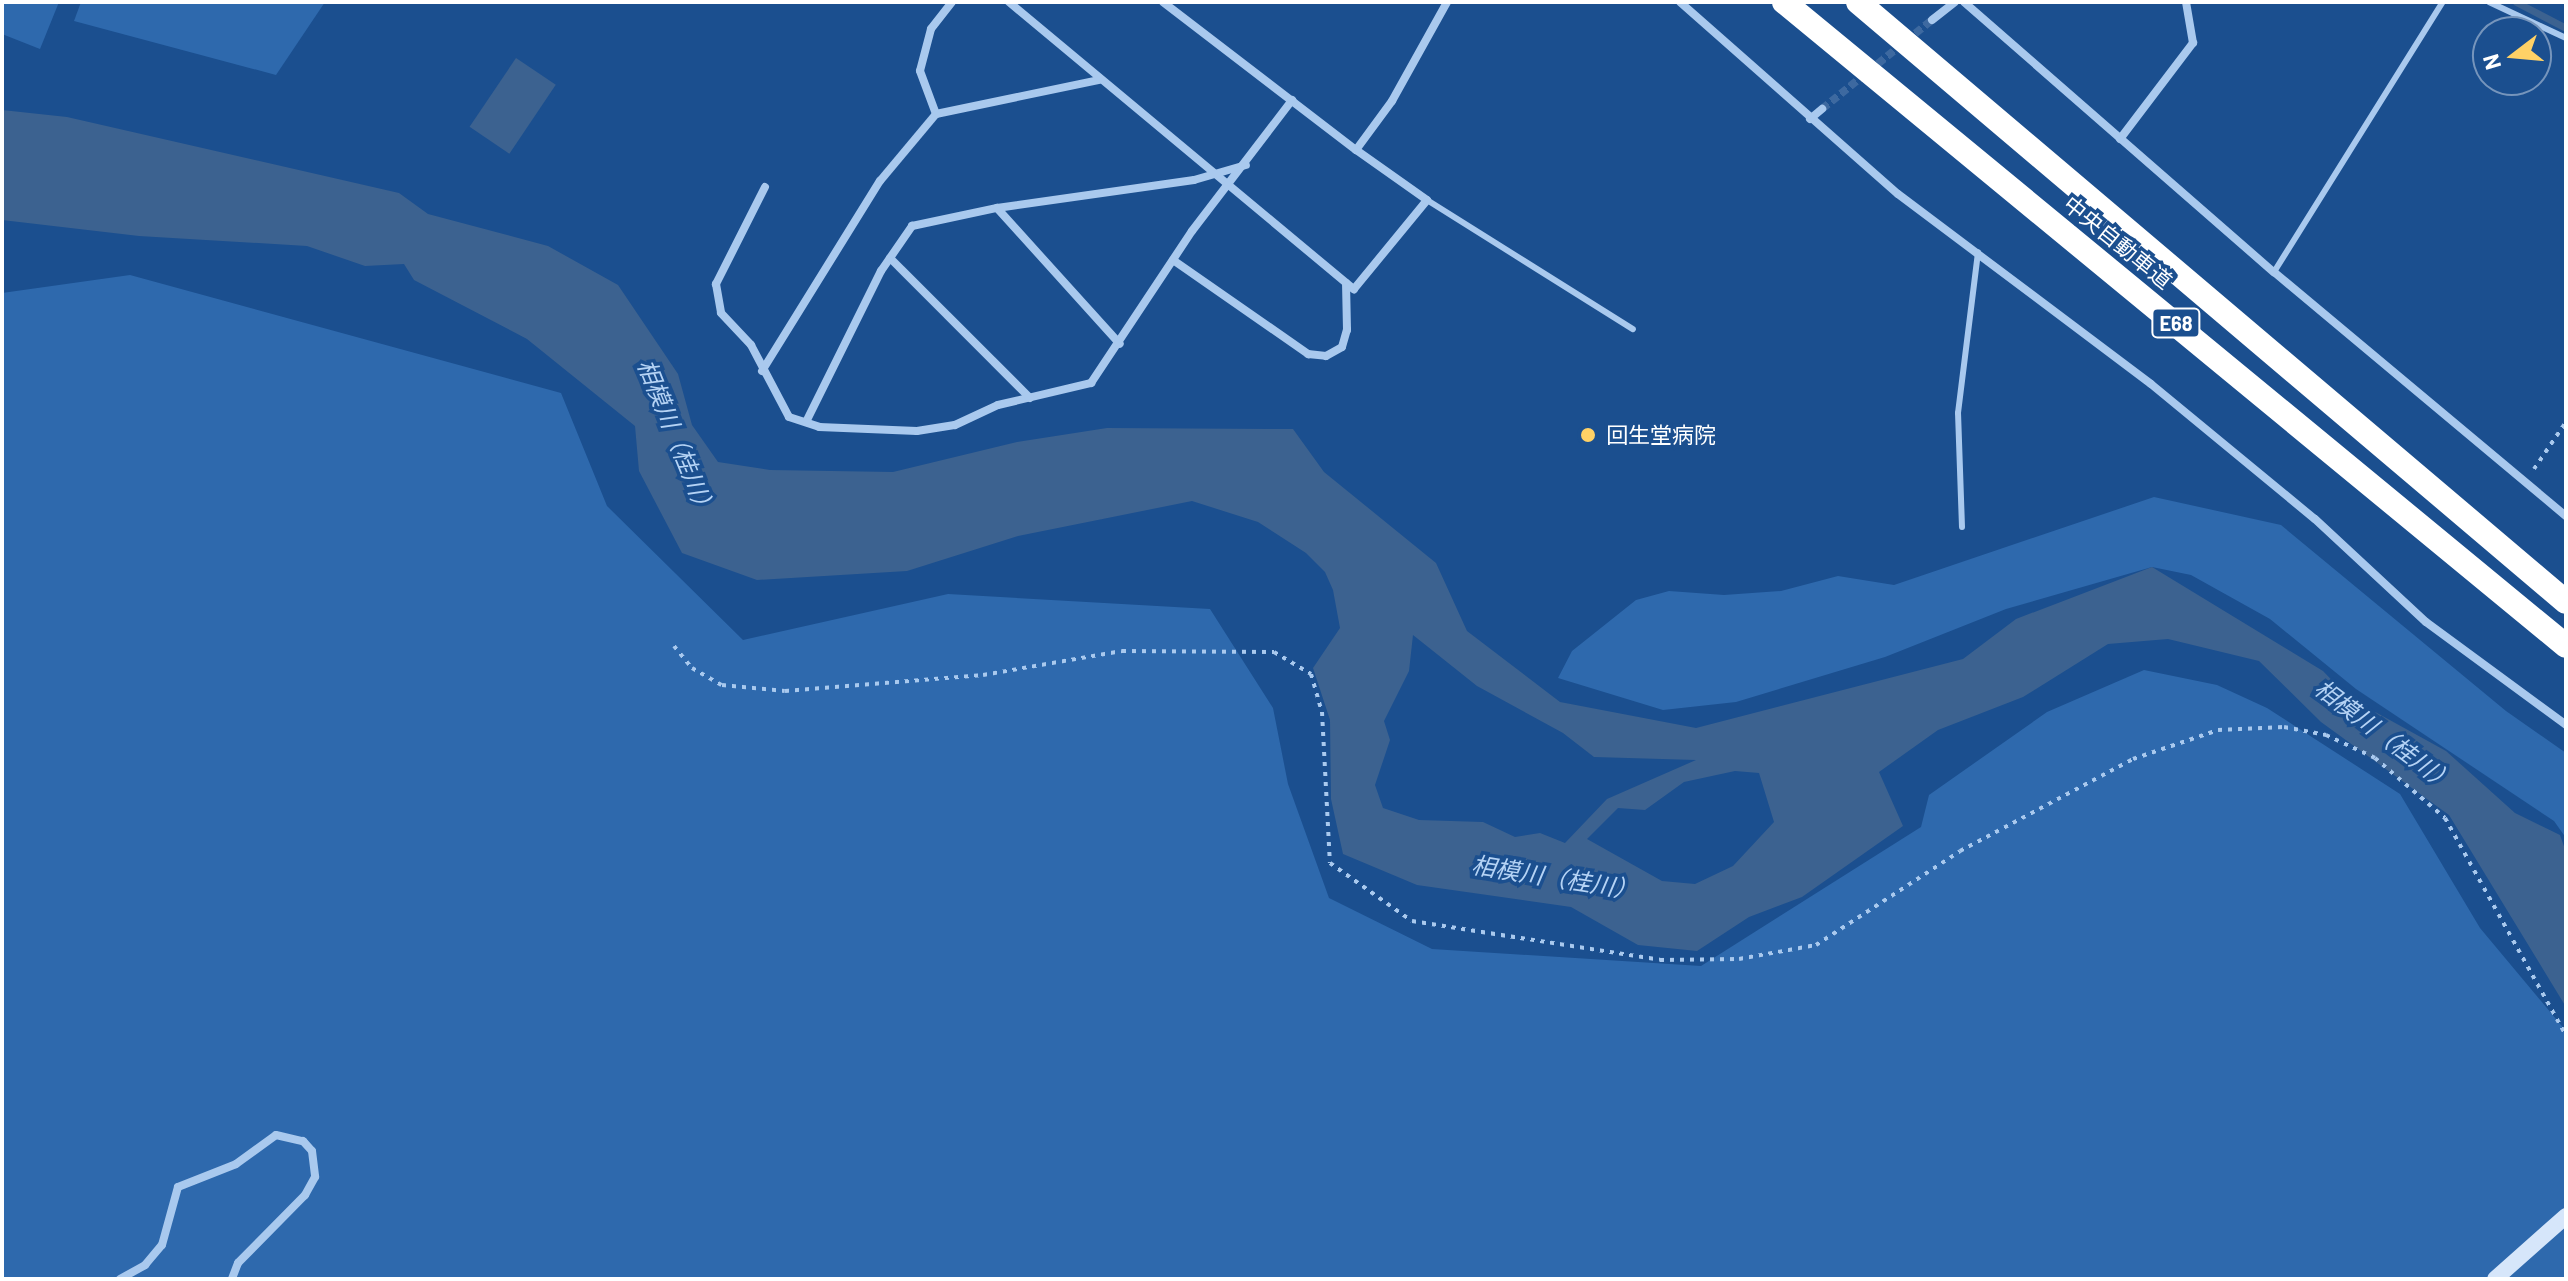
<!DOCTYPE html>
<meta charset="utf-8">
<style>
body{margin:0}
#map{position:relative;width:2568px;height:1281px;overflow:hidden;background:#1b4f8f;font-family:Barlow,"Noto Sans JP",sans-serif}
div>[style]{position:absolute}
.green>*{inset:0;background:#2e69ad}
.water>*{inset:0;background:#3c6290;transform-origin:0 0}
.stream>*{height:7px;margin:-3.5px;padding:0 3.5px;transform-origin:3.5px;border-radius:3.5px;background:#3c6290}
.street-tunnel>*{height:8px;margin-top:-4px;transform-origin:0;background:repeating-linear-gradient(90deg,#3d69a0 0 8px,transparent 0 12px)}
.path>*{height:4px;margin-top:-2px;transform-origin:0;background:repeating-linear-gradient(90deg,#a9c9ee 0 4px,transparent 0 10px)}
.lane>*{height:6px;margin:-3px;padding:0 3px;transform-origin:3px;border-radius:3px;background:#a9c9ee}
.street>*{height:8px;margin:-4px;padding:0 4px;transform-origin:4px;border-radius:4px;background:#a9c9ee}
.secondary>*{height:16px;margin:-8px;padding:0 8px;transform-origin:8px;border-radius:8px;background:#d6e6fa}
.highway>*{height:24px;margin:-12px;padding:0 12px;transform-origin:12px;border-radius:12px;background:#fff}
.dots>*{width:22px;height:22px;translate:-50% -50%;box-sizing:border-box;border:4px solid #1b4f8f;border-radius:50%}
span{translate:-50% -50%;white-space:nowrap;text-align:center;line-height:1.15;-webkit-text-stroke:7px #1b4f8f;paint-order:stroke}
.shield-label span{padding:2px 6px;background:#1b4f8f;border:2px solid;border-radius:6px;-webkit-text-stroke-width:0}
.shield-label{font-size:20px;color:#fff;font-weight:700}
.street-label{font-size:22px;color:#fff}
.poi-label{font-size:22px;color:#fff}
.left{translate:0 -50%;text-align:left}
.water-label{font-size:24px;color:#b5d3f5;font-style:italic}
.frame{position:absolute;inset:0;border:4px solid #fff;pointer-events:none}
.north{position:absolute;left:2472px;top:16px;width:80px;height:80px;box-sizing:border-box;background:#1b4f8f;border:2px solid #7695bc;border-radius:50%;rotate:254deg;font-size:22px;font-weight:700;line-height:32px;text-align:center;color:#fff}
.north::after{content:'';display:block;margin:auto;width:28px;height:36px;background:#ffd166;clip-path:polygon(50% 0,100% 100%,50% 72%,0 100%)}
</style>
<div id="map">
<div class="green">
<i style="clip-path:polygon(2px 2px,59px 2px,40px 49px,2px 34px)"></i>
<i style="clip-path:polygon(81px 2px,325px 2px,276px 75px,74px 21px)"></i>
<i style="clip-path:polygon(130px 275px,561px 393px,607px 506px,743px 640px,948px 594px,1210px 609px,1273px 708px,1288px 784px,1329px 898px,1432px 949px,1701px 966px,1921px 827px,1929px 795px,2047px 712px,2144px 670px,2217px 685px,2267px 708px,2400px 794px,2480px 928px,2566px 1031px,2566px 1279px,2px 1279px,2px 293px)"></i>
<i style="clip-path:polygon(2154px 497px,2281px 525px,2506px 711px,2566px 753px,2566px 838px,2554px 821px,2356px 689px,2270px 619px,2191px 575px,2152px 567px,2006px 609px,1885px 657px,1736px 702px,1663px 710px,1558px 678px,1572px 651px,1636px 600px,1669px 591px,1724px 595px,1781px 591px,1838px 576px,1894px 585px)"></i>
</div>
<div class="water">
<i style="left:516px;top:58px;width:48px;height:83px;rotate:34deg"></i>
<i style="clip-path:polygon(evenodd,2px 110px,67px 117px,399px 193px,428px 214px,548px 246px,618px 285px,678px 374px,692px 425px,718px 462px,770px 470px,893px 472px,1017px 442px,1107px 428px,1293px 429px,1324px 472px,1436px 563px,1467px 631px,1560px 702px,1696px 728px,1963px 659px,2016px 619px,2152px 567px,2323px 671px,2348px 697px,2446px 751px,2515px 813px,2560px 835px,2566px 852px,2566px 1007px,2449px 815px,2321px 722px,2259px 661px,2168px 639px,2108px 644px,2023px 697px,1938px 730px,1879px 772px,1903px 826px,1802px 897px,1749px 917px,1697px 951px,1638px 945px,1571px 907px,1417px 885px,1343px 854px,1331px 799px,1330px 720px,1313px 668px,1340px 628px,1333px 590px,1325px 572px,1306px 553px,1258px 522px,1192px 501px,1018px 536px,907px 571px,757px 580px,682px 553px,639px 471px,635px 426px,527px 339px,414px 280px,404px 264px,365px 266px,307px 246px,139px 236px,2px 220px,2px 110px,1413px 635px,1477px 686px,1563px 733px,1594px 757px,1696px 760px,1607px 799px,1565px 843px,1540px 833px,1515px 837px,1483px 822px,1419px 820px,1383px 808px,1375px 785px,1390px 740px,1384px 721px,1409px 671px,1413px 635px,2px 110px,1735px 771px,1759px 773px,1774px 822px,1733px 866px,1695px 884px,1662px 881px,1587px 839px,1618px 808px,1645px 810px,1684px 782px,1735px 771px)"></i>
</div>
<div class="stream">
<i style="left:2516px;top:2px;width:56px;rotate:27.5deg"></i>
</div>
<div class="street-tunnel">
<i style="left:1822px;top:109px;width:141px;rotate:-39deg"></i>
</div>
<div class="path">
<i style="left:2534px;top:469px;width:57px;rotate:-55.8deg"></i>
<i style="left:674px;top:646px;width:28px;rotate:51deg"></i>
<i style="left:692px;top:668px;width:34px;rotate:30deg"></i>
<i style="left:722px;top:685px;width:63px;rotate:5.4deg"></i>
<i style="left:785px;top:691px;width:199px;rotate:-4.6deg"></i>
<i style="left:983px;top:675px;width:141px;rotate:-9.8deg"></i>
<i style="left:1122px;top:651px;width:152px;rotate:0.4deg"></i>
<i style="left:1274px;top:652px;width:43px;rotate:30.7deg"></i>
<i style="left:1311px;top:674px;width:40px;rotate:74deg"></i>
<i style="left:1322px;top:712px;width:151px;rotate:87deg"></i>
<i style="left:1330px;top:863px;width:100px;rotate:35.3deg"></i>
<i style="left:1412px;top:921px;width:251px;rotate:8.9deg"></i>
<i style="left:1660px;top:960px;width:79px;rotate:-0.7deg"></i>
<i style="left:1739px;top:959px;width:78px;rotate:-10.3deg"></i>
<i style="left:1816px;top:945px;width:172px;rotate:-33.1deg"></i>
<i style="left:1960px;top:851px;width:196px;rotate:-28deg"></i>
<i style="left:2133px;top:759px;width:90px;rotate:-18.8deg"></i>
<i style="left:2218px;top:730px;width:66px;rotate:-2.6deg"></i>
<i style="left:2284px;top:727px;width:43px;rotate:10.8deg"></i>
<i style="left:2326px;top:735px;width:54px;rotate:25.1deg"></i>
<i style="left:2375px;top:758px;width:92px;rotate:40.6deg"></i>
<i style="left:2445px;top:818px;width:248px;rotate:60.9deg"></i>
</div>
<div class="lane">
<i style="left:2489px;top:2px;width:85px;rotate:25.1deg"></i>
<i style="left:1427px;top:200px;width:243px;rotate:32.1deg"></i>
<i style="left:2274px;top:272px;width:319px;rotate:-58deg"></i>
<i style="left:1962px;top:527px;width:114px;rotate:-92deg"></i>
<i style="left:1958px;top:413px;width:162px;rotate:-82.9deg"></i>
</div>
<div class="street">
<i style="left:952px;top:2px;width:34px;rotate:128deg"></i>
<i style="left:931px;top:29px;width:43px;rotate:104.7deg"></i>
<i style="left:920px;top:71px;width:46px;rotate:69.6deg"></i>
<i style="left:936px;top:114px;width:167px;rotate:-11.8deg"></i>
<i style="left:1009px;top:2px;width:449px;rotate:39.8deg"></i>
<i style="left:1354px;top:289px;width:115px;rotate:-50.6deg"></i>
<i style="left:1427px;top:200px;width:87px;rotate:-144.8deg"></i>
<i style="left:1163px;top:2px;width:243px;rotate:37.5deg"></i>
<i style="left:1356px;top:150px;width:61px;rotate:-53.7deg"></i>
<i style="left:1392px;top:101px;width:113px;rotate:-60.9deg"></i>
<i style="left:1680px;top:2px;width:290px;rotate:41.4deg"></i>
<i style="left:1898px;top:194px;width:316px;rotate:36.9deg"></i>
<i style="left:2151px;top:384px;width:212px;rotate:39.5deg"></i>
<i style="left:2315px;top:519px;width:151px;rotate:42.9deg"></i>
<i style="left:2426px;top:622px;width:174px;rotate:36.3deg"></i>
<i style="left:1964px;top:2px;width:411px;rotate:41.1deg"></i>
<i style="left:2274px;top:272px;width:381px;rotate:39.9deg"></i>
<i style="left:1932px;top:20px;width:29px;rotate:-38deg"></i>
<i style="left:1810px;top:119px;width:16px;rotate:-40deg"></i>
<i style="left:2120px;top:139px;width:121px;rotate:-52.8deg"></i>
<i style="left:2193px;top:43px;width:42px;rotate:-99.7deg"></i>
<i style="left:765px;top:187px;width:109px;rotate:116.8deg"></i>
<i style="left:716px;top:284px;width:29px;rotate:80deg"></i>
<i style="left:721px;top:313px;width:44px;rotate:46.8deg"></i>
<i style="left:751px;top:345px;width:81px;rotate:62.2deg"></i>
<i style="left:789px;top:417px;width:32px;rotate:18deg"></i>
<i style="left:819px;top:427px;width:98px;rotate:2.3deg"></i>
<i style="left:917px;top:431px;width:38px;rotate:-9deg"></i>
<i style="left:955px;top:425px;width:47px;rotate:-24.9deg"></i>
<i style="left:998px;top:405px;width:96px;rotate:-13.3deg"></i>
<i style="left:1091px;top:383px;width:182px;rotate:-56.4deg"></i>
<i style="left:1192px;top:231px;width:165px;rotate:-52.6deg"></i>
<i style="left:997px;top:208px;width:183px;rotate:47.9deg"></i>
<i style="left:890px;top:258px;width:198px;rotate:45deg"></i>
<i style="left:1173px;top:260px;width:165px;rotate:34.8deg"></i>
<i style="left:1308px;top:354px;width:18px;rotate:6deg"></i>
<i style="left:1326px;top:356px;width:18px;rotate:-29deg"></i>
<i style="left:1342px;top:347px;width:18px;rotate:-74deg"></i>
<i style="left:1347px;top:330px;width:47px;rotate:-91.2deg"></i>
<i style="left:762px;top:371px;width:224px;rotate:-58.2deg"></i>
<i style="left:880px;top:181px;width:87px;rotate:-50.1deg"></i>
<i style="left:806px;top:422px;width:169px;rotate:-63.6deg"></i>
<i style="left:881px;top:271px;width:55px;rotate:-55.4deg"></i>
<i style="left:912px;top:226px;width:87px;rotate:-12deg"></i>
<i style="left:997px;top:208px;width:199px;rotate:-8.1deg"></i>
<i style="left:1194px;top:180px;width:54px;rotate:-16.1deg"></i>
<i style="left:120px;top:1279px;width:29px;rotate:-29deg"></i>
<i style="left:145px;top:1265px;width:26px;rotate:-50deg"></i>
<i style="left:162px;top:1245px;width:60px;rotate:-74.6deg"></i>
<i style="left:178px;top:1187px;width:62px;rotate:-21.6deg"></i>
<i style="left:236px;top:1164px;width:49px;rotate:-35.9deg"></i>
<i style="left:276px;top:1135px;width:28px;rotate:13deg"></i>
<i style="left:303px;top:1141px;width:13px;rotate:48deg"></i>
<i style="left:312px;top:1151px;width:26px;rotate:83deg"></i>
<i style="left:315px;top:1177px;width:21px;rotate:119deg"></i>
<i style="left:305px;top:1195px;width:95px;rotate:134.6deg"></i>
<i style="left:238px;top:1263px;width:17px;rotate:111deg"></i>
</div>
<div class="secondary">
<i style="left:2495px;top:1279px;width:95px;rotate:-41.6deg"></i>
</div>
<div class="highway">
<i style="left:1784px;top:2px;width:1013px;rotate:39.47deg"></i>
<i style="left:1858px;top:2px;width:928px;rotate:40.28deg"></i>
</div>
<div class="dots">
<i style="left:1588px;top:435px;background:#ffd166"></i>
</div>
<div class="shield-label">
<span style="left:2176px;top:323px">E68</span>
</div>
<div class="street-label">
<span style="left:2118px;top:242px;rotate:39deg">中央自動車道</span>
</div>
<div class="poi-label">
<span class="left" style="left:1606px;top:435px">回生堂病院</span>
</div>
<div class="water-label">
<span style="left:677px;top:438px;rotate:68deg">相模川（桂川）</span>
<span style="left:2385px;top:735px;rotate:37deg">相模川（桂川）</span>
<span style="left:1555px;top:877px;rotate:9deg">相模川（桂川）</span>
</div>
<div class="frame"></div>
<div class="north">N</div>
</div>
